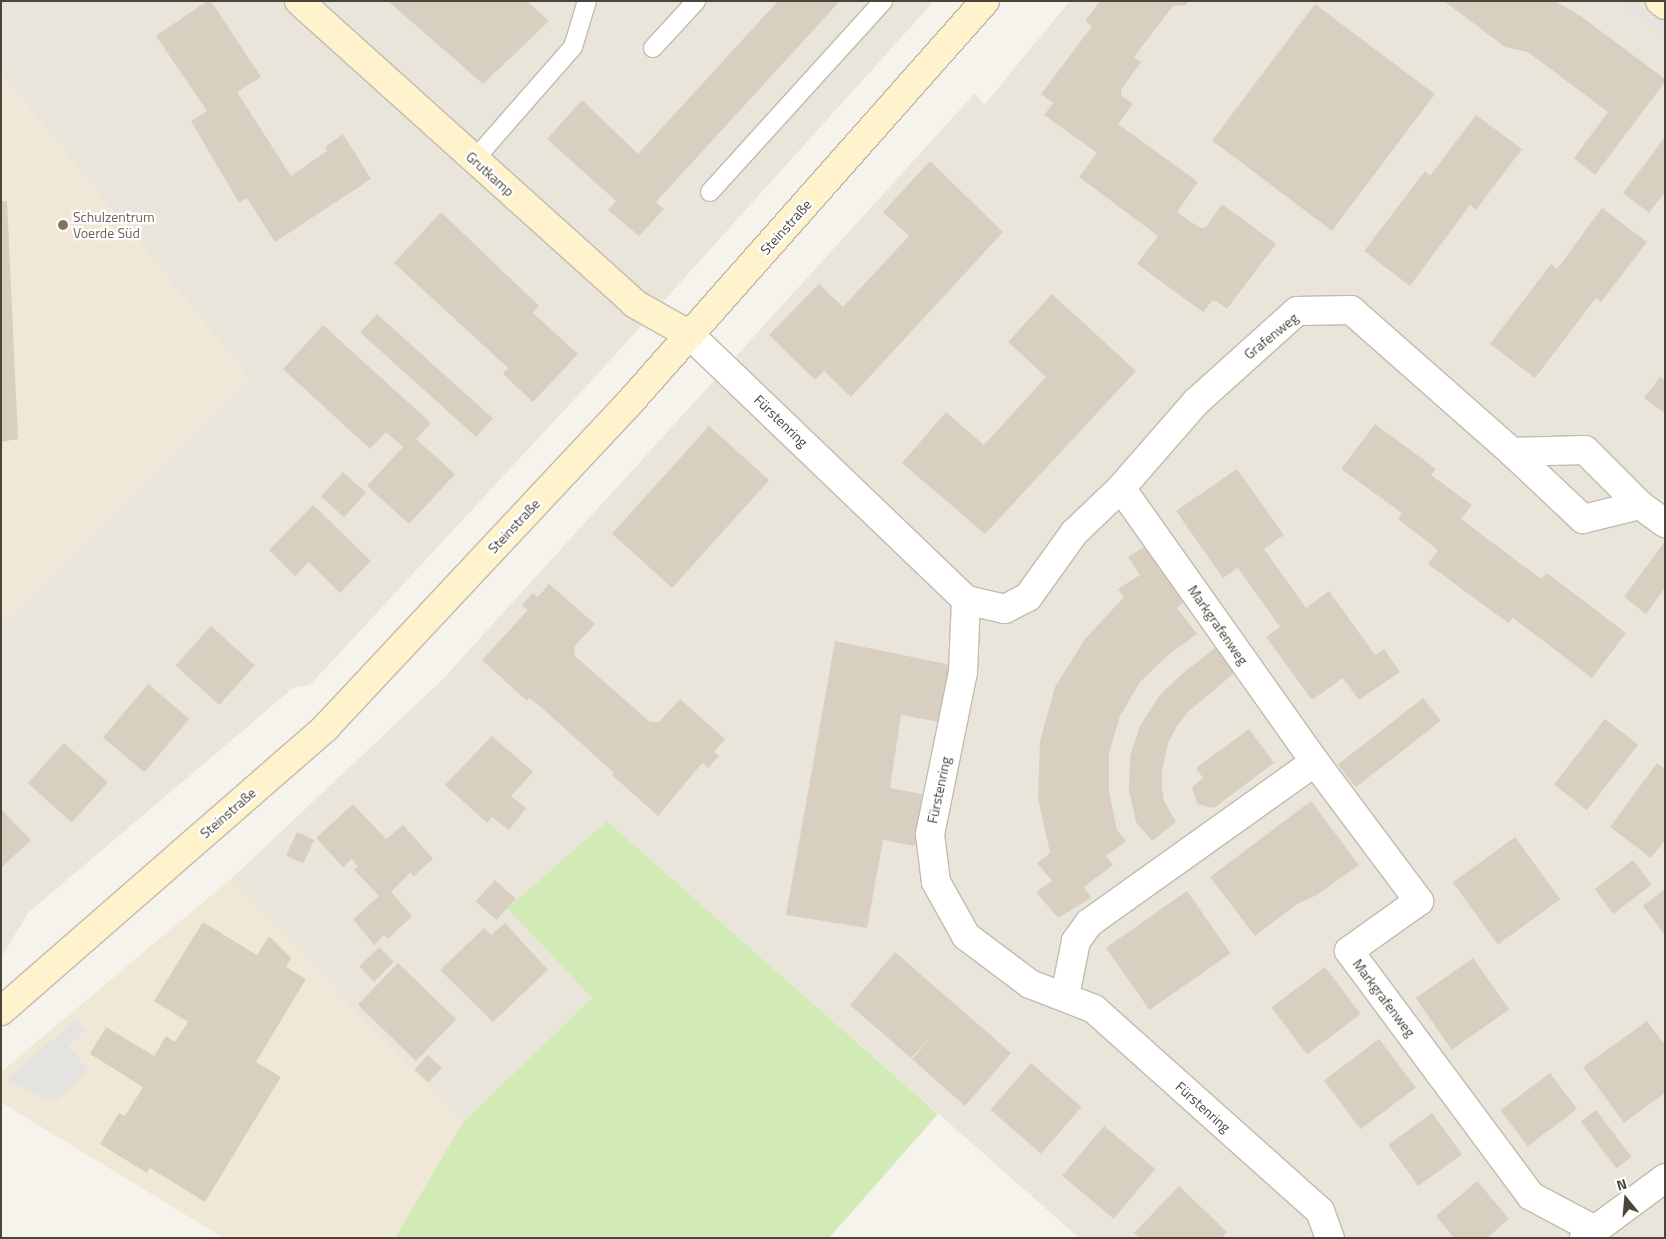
<!DOCTYPE html>
<meta charset="utf-8">
<style>
body{margin:0}
#map{position:relative;width:1666px;height:1239px;overflow:hidden;background:#f6f3ec;font-family:"Titillium Web",sans-serif}
div>[style]{position:absolute}
.residential>*{inset:0;background:#eae5da}
.education>*{inset:0;background:#efe8d6}
.green>*{inset:0;background:#d2eab5}
.parking>*{inset:0;background:#e5e3e0}
.building>*{inset:0;background:#d8cfc1;transform-origin:0 0}
.roads{filter:drop-shadow(1px 0 #c2bbae) drop-shadow(-1px 0 #c2bbae) drop-shadow(0 1px #c2bbae) drop-shadow(0 -1px #c2bbae)}
.lane>*{height:18px;margin:-9px;padding:0 9px;transform-origin:9px;border-radius:9px;background:#fff}
.street>*{height:28px;margin:-14px;padding:0 14px;transform-origin:14px;border-radius:14px;background:#fff}
.secondary>*{height:28px;margin:-14px;padding:0 14px;transform-origin:14px;border-radius:14px;background:#fff3cd}
.dots>*{width:14px;height:14px;translate:-50% -50%;box-sizing:border-box;border:2px solid #fff;border-radius:50%}
span{translate:-50% -50%;white-space:nowrap;text-align:center;line-height:1.15;-webkit-text-stroke:4.5px #fff;paint-order:stroke}
.street-label{font-size:14px;color:#4b4439}
.education-label{font-size:14px;color:#785e54}
.left{translate:0 -50%;text-align:left}
.frame{position:absolute;inset:0;border:2px solid #4b4439;pointer-events:none}
.north{position:absolute;left:1601px;top:1174px;width:50px;height:50px;-webkit-text-stroke:4px #fff;paint-order:stroke;rotate:343deg;font-size:14px;font-weight:700;line-height:20px;text-align:center;color:#4b4439}
.north::after{content:'';display:block;margin:auto;width:18px;height:22px;background:#4b4439;clip-path:polygon(50% 0,100% 100%,50% 72%,0 100%)}
</style>
<div id="map">
<div class="residential">
<i style="clip-path:polygon(1px 1px,934px 1px,605px 366px,310px 685px,293px 688px,29px 912px,1px 957px,1px 624px,248px 377px,1px 74px)"></i>
<i style="clip-path:polygon(1070px 1px,1665px 1px,1665px 1238px,1079px 1238px,607px 821px,507px 908px,592px 998px,463px 1122px,395px 1238px,224px 1238px,1px 1102px,1px 1072px,230px 880px,442px 680px,975px 93px,984px 105px)"></i>
</div>
<div class="education">
<i style="clip-path:polygon(1px 74px,248px 377px,1px 624px)"></i>
<i style="clip-path:polygon(230px 880px,463px 1122px,395px 1238px,224px 1238px,1px 1102px,1px 1072px)"></i>
</div>
<div class="green">
<i style="clip-path:polygon(607px 821px,938px 1114px,829px 1238px,395px 1238px,463px 1122px,592px 998px,507px 908px)"></i>
</div>
<div class="parking">
<i style="clip-path:polygon(1616px 1px,1634px 1px,1665px 23px,1665px 37px)"></i>
<i style="clip-path:polygon(76px 1019px,87px 1030px,68px 1046px,90px 1071px,54px 1102px,6px 1080px)"></i>
</div>
<div class="building">
<i style="clip-path:polygon(207px 1px,211px 1px,261px 77px,237px 92px,291px 176px,327px 151px,325px 147px,343px 134px,371px 179px,275px 242px,247px 198px,239px 203px,191px 121px,207px 111px,156px 36px)"></i>
<i style="clip-path:polygon(388px 1px,527px 1px,549px 21px,483px 84px)"></i>
<i style="clip-path:polygon(778px 1px,840px 1px,656px 202px,664px 209px,639px 236px,608px 210px,616px 201px,547px 139px,582px 100px,638px 154px)"></i>
<i style="clip-path:polygon(1100px 1px,1189px 1px,1186px 5px,1173px 6px,1134px 57px,1141px 62px,1121px 90px,1121px 95px,1133px 104px,1118px 124px,1198px 182px,1177px 212px,1200px 228px,1206px 227px,1222px 204px,1276px 244px,1227px 309px,1216px 301px,1211px 302px,1203px 312px,1137px 264px,1158px 236px,1079px 177px,1097px 153px,1044px 115px,1053px 103px,1041px 94px,1092px 26px,1085px 21px)"></i>
<i style="clip-path:polygon(1444px 1px,1555px 1px,1582px 17px,1665px 79px,1665px 82px,1595px 175px,1574px 158px,1608px 112px,1528px 52px,1505px 47px)"></i>
<i style="left:1315px;top:4px;width:150px;height:171px;rotate:37deg"></i>
<i style="clip-path:polygon(1476px 115px,1522px 149px,1476px 210px,1470px 205px,1410px 286px,1364px 251px,1425px 171px,1430px 176px)"></i>
<i style="clip-path:polygon(1665px 137px,1665px 192px,1649px 213px,1623px 193px)"></i>
<i style="clip-path:polygon(930px 161px,1003px 232px,851px 397px,824px 371px,815px 380px,769px 335px,819px 284px,843px 307px,909px 236px,883px 212px)"></i>
<i style="clip-path:polygon(1px 201px,7px 201px,18px 439px,1px 442px)"></i>
<i style="clip-path:polygon(1602px 208px,1647px 242px,1601px 302px,1596px 298px,1535px 378px,1490px 344px,1551px 264px,1557px 269px)"></i>
<i style="clip-path:polygon(441px 212px,539px 306px,533px 313px,578px 354px,533px 402px,503px 374px,508px 368px,394px 263px)"></i>
<i style="clip-path:polygon(1052px 294px,1136px 371px,985px 534px,902px 463px,946px 412px,984px 445px,1046px 377px,1008px 342px)"></i>
<i style="left:377px;top:314px;width:156px;height:25px;rotate:42deg"></i>
<i style="clip-path:polygon(323px 325px,431px 423px,416px 439px,455px 474px,409px 524px,367px 486px,403px 447px,386px 432px,370px 449px,283px 369px)"></i>
<i style="clip-path:polygon(1660px 377px,1665px 380px,1665px 413px,1644px 398px)"></i>
<i style="clip-path:polygon(1375px 424px,1436px 469px,1431px 475px,1472px 505px,1461px 519px,1541px 579px,1547px 573px,1626px 633px,1592px 678px,1513px 618px,1508px 623px,1428px 564px,1438px 550px,1398px 519px,1402px 513px,1341px 469px)"></i>
<i style="left:709px;top:426px;width:81px;height:145px;rotate:42deg"></i>
<i style="clip-path:polygon(1237px 469px,1284px 535px,1264px 549px,1306px 608px,1329px 591px,1375px 655px,1384px 649px,1400px 672px,1359px 700px,1343px 678px,1312px 700px,1266px 637px,1280px 627px,1238px 568px,1223px 578px,1176px 511px)"></i>
<i style="left:343px;top:472px;width:31px;height:33px;rotate:42deg"></i>
<i style="clip-path:polygon(313px 505px,371px 561px,340px 593px,309px 562px,295px 576px,269px 550px)"></i>
<i style="clip-path:polygon(1665px 541px,1665px 588px,1646px 614px,1624px 597px)"></i>
<i style="clip-path:polygon(1144px 547px,1183px 602px,1177px 608px,1197px 634px,1168px 655px,1140px 682px,1120px 716px,1109px 753px,1109px 792px,1117px 830px,1126px 841px,1106px 856px,1113px 865px,1084px 887px,1091px 898px,1058px 918px,1036px 892px,1052px 881px,1037px 863px,1050px 853px,1038px 798px,1040px 741px,1055px 687px,1085px 639px,1124px 597px,1118px 589px,1140px 575px,1128px 557px)"></i>
<i style="clip-path:polygon(549px 584px,595px 624px,574px 647px,575px 656px,650px 722px,659px 722px,680px 699px,725px 739px,714px 752px,719px 756px,708px 768px,702px 763px,658px 816px,612px 775px,614px 773px,541px 707px,529px 698px,527px 701px,482px 660px,528px 610px,522px 605px,533px 593px,538px 597px)"></i>
<i style="left:211px;top:626px;width:59px;height:53px;rotate:42deg"></i>
<i style="clip-path:polygon(835px 641px,951px 665px,939px 722px,901px 715px,890px 788px,922px 794px,915px 846px,883px 840px,867px 928px,786px 915px)"></i>
<i style="clip-path:polygon(1219px 645px,1238px 670px,1189px 711px,1177px 726px,1168px 743px,1162px 771px,1162px 787px,1164px 801px,1176px 822px,1152px 841px,1136px 822px,1129px 790px,1130px 756px,1140px 726px,1159px 696px,1183px 673px)"></i>
<i style="left:148px;top:684px;width:54px;height:70px;rotate:40deg"></i>
<i style="left:1423px;top:698px;width:29px;height:108px;rotate:52deg"></i>
<i style="left:1605px;top:719px;width:42px;height:83px;rotate:38deg"></i>
<i style="clip-path:polygon(1249px 729px,1274px 763px,1214px 808px,1197px 804px,1192px 787px,1203px 778px,1196px 768px)"></i>
<i style="clip-path:polygon(492px 736px,533px 772px,511px 796px,526px 808px,509px 830px,492px 817px,487px 823px,445px 785px)"></i>
<i style="left:64px;top:743px;width:59px;height:54px;rotate:42deg"></i>
<i style="clip-path:polygon(1657px 763px,1665px 769px,1665px 840px,1651px 858px,1610px 827px)"></i>
<i style="clip-path:polygon(1311px 801px,1359px 865px,1317px 895px,1297px 904px,1255px 936px,1210px 877px)"></i>
<i style="clip-path:polygon(353px 804px,386px 839px,403px 825px,433px 859px,413px 877px,411px 872px,391px 892px,412px 916px,388px 939px,384px 935px,374px 945px,353px 919px,379px 896px,354px 870px,358px 867px,352px 859px,343px 867px,316px 838px)"></i>
<i style="clip-path:polygon(1px 809px,31px 840px,1px 868px)"></i>
<i style="left:297px;top:832px;width:19px;height:26px;rotate:25deg"></i>
<i style="left:1515px;top:837px;width:77px;height:77px;rotate:54deg"></i>
<i style="left:1633px;top:860px;width:31px;height:48px;rotate:53deg"></i>
<i style="left:495px;top:880px;width:28px;height:29px;rotate:42deg"></i>
<i style="clip-path:polygon(1665px 889px,1665px 935px,1643px 906px)"></i>
<i style="left:1187px;top:891px;width:76px;height:99px;rotate:55deg"></i>
<i style="clip-path:polygon(203px 922px,257px 955px,269px 936px,291px 958px,286px 967px,306px 979px,256px 1062px,281px 1077px,205px 1202px,150px 1168px,147px 1173px,100px 1144px,119px 1113px,125px 1116px,143px 1087px,90px 1054px,106px 1027px,154px 1056px,166px 1036px,175px 1042px,188px 1022px,154px 1001px)"></i>
<i style="clip-path:polygon(505px 923px,548px 970px,493px 1022px,440px 970px,484px 928px,491px 935px)"></i>
<i style="left:379px;top:947px;width:21px;height:28px;rotate:45deg"></i>
<i style="clip-path:polygon(895px 952px,1011px 1053px,965px 1106px,912px 1059px,935px 1033px,911px 1058px,850px 1005px)"></i>
<i style="left:1473px;top:958px;width:63px;height:70px;rotate:55deg"></i>
<i style="left:398px;top:963px;width:81px;height:58px;rotate:44deg"></i>
<i style="left:1325px;top:967px;width:59px;height:67px;rotate:53deg"></i>
<i style="clip-path:polygon(1647px 1021px,1665px 1045px,1665px 1093px,1624px 1123px,1583px 1067px)"></i>
<i style="left:1379px;top:1039px;width:61px;height:69px;rotate:53deg"></i>
<i style="left:428px;top:1055px;width:19px;height:20px;rotate:43deg"></i>
<i style="left:1031px;top:1063px;width:67px;height:62px;rotate:41deg"></i>
<i style="left:1550px;top:1073px;width:45px;height:62px;rotate:53deg"></i>
<i style="left:1596px;top:1110px;width:59px;height:19px;rotate:53deg"></i>
<i style="left:1432px;top:1113px;width:51px;height:54px;rotate:54deg"></i>
<i style="left:1104px;top:1126px;width:67px;height:65px;rotate:40deg"></i>
<i style="clip-path:polygon(1477px 1181px,1509px 1219px,1487px 1238px,1454px 1238px,1436px 1216px)"></i>
<i style="clip-path:polygon(1179px 1186px,1227px 1232px,1222px 1238px,1139px 1238px,1134px 1233px)"></i>
</div>
<div class="roads">
<div class="lane">
<i style="left:653px;top:48px;width:64px;rotate:-47.5deg"></i>
<i style="left:474px;top:160px;width:150px;rotate:-48.8deg"></i>
<i style="left:573px;top:47px;width:48px;rotate:-73.1deg"></i>
<i style="left:710px;top:192px;width:258px;rotate:-47.8deg"></i>
</div>
<div class="street">
<i style="left:690px;top:335px;width:383px;rotate:43.8deg"></i>
<i style="left:966px;top:600px;width:72px;rotate:92.4deg"></i>
<i style="left:963px;top:672px;width:165px;rotate:101.5deg"></i>
<i style="left:930px;top:834px;width:48px;rotate:82.9deg"></i>
<i style="left:936px;top:882px;width:62px;rotate:60.9deg"></i>
<i style="left:966px;top:936px;width:80px;rotate:36.9deg"></i>
<i style="left:1030px;top:984px;width:69px;rotate:21.3deg"></i>
<i style="left:1094px;top:1009px;width:303px;rotate:41.8deg"></i>
<i style="left:1320px;top:1211px;width:29px;rotate:70deg"></i>
<i style="left:1512px;top:452px;width:98px;rotate:43.3deg"></i>
<i style="left:1583px;top:519px;width:59px;rotate:-13.8deg"></i>
<i style="left:1121px;top:488px;width:336px;rotate:54.7deg"></i>
<i style="left:1315px;top:762px;width:174px;rotate:53.2deg"></i>
<i style="left:1419px;top:901px;width:86px;rotate:144.5deg"></i>
<i style="left:1349px;top:951px;width:305px;rotate:53.4deg"></i>
<i style="left:1531px;top:1196px;width:72px;rotate:28deg"></i>
<i style="left:966px;top:600px;width:40px;rotate:13deg"></i>
<i style="left:1005px;top:609px;width:26px;rotate:-28deg"></i>
<i style="left:1028px;top:597px;width:79px;rotate:-54.3deg"></i>
<i style="left:1074px;top:533px;width:65px;rotate:-43.8deg"></i>
<i style="left:1121px;top:488px;width:114px;rotate:-48.9deg"></i>
<i style="left:1196px;top:402px;width:136px;rotate:-42deg"></i>
<i style="left:1297px;top:311px;width:54px;rotate:-1.1deg"></i>
<i style="left:1351px;top:310px;width:215px;rotate:41.4deg"></i>
<i style="left:1512px;top:452px;width:73px;rotate:-1.6deg"></i>
<i style="left:1585px;top:450px;width:78px;rotate:45deg"></i>
<i style="left:1640px;top:505px;width:31px;rotate:36deg"></i>
<i style="left:1065px;top:996px;width:56px;rotate:-78.7deg"></i>
<i style="left:1076px;top:941px;width:22px;rotate:-54deg"></i>
<i style="left:1089px;top:923px;width:277px;rotate:-35.5deg"></i>
<i style="left:1584px;top:1238px;width:101px;rotate:-36.5deg"></i>
</div>
<div class="secondary">
<i style="left:299px;top:1px;width:452px;rotate:42deg"></i>
<i style="left:635px;top:304px;width:63px;rotate:29.4deg"></i>
<i style="left:1660px;top:1px;width:6px;rotate:39deg"></i>
<i style="left:1px;top:1011px;width:432px;rotate:-41.1deg"></i>
<i style="left:326px;top:727px;width:446px;rotate:-46.9deg"></i>
<i style="left:631px;top:401px;width:534px;rotate:-48.49deg"></i>
</div>
</div>
<div class="dots">
<i style="left:63px;top:225px;background:#8d6e63"></i>
</div>
<div class="street-label">
<span style="left:490px;top:174px;rotate:42deg">Grutkamp</span>
<span style="left:786px;top:227px;rotate:-48deg">Steinstraße</span>
<span style="left:1271px;top:336px;rotate:-39deg">Grafenweg</span>
<span style="left:781px;top:421px;rotate:44deg">Fürstenring</span>
<span style="left:514px;top:526px;rotate:-47deg">Steinstraße</span>
<span style="left:1218px;top:625px;rotate:55deg">Markgrafenweg</span>
<span style="left:939px;top:790px;rotate:-78deg">Fürstenring</span>
<span style="left:228px;top:813px;rotate:-41deg">Steinstraße</span>
<span style="left:1384px;top:998px;rotate:53deg">Markgrafenweg</span>
<span style="left:1203px;top:1107px;rotate:42deg">Fürstenring</span>
</div>
<div class="education-label">
<span class="left" style="left:73px;top:225px">Schulzentrum<br>Voerde Süd</span>
</div>
<div class="frame"></div>
<div class="north">N</div>
</div>
